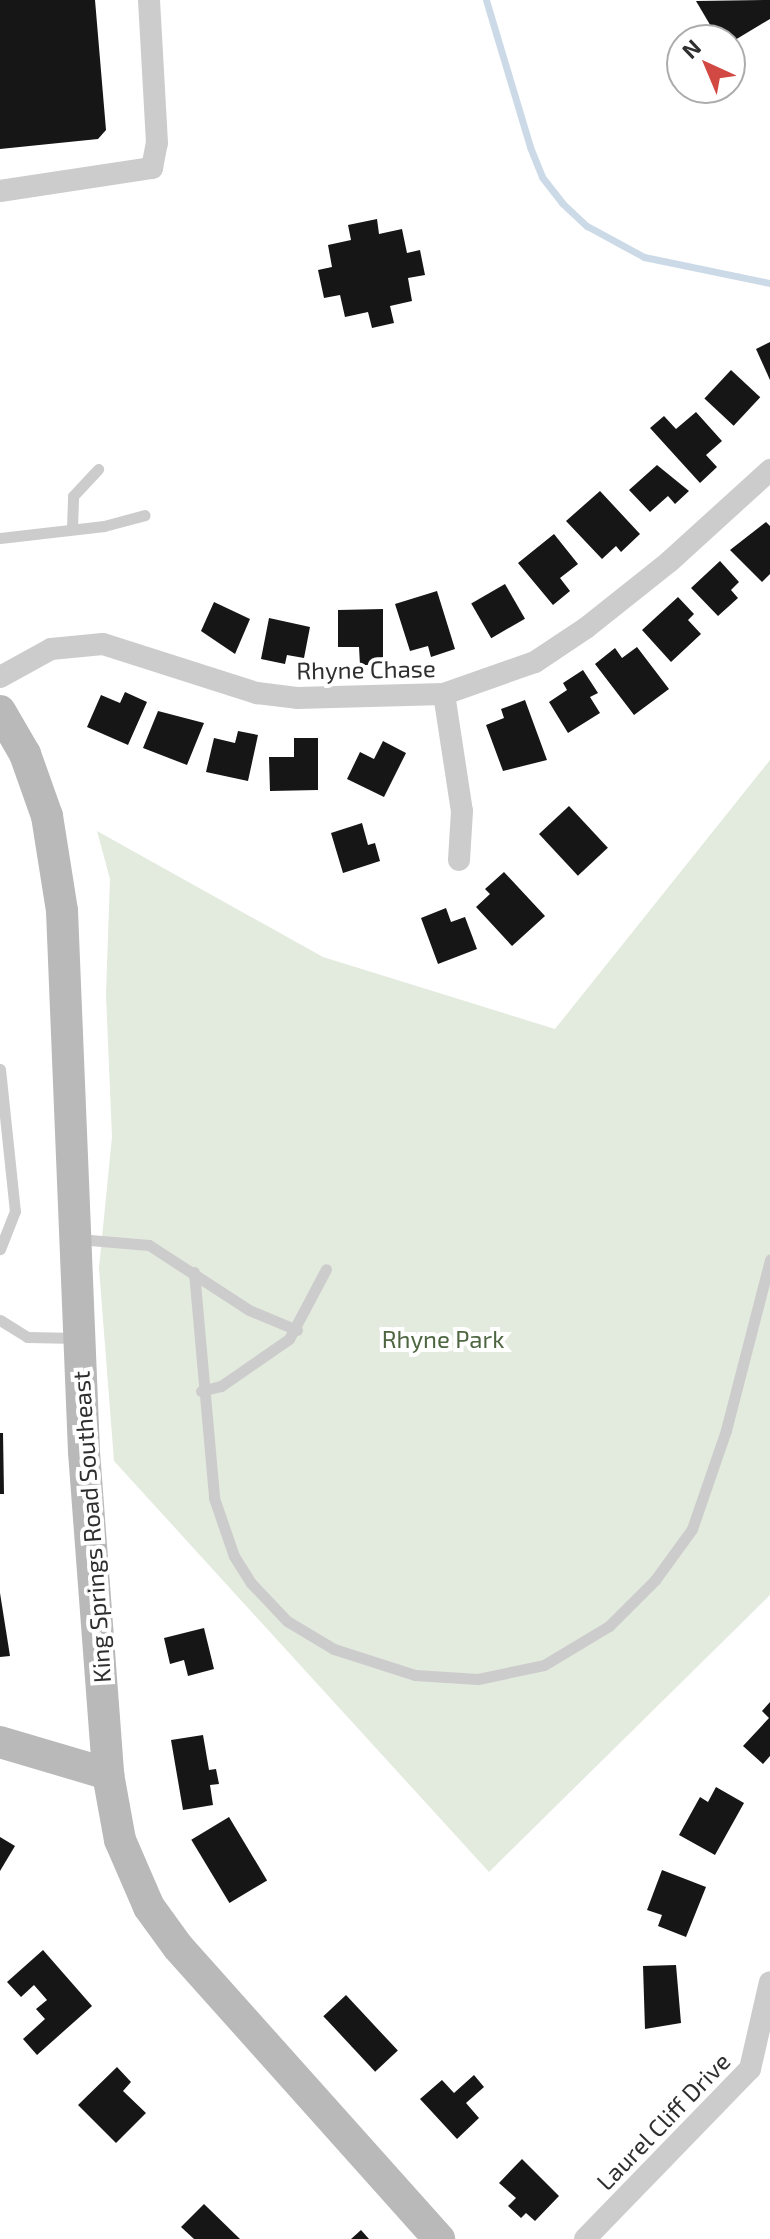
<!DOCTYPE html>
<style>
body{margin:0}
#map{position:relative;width:770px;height:2239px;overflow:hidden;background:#fff;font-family:"Exo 2",sans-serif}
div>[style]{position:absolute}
.green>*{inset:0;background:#e3eade}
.stream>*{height:7px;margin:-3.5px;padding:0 3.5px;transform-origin:3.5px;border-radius:3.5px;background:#ccdae8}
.building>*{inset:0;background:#161616;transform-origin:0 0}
.lane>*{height:11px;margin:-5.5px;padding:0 5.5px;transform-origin:5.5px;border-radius:5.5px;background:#ccc}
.street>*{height:22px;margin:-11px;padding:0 11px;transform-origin:11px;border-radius:11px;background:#ccc}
.secondary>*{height:32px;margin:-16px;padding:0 16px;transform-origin:16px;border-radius:16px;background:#b9b9b9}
span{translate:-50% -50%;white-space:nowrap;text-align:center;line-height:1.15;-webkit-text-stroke:8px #fff;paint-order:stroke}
.street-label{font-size:24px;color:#2f2f2f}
.park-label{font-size:24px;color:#4e6641}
.north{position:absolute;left:666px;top:24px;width:80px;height:80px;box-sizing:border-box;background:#fff;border:2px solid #acacac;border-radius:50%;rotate:316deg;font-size:22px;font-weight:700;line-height:32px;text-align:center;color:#2f2f2f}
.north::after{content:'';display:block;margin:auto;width:28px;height:36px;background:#d24944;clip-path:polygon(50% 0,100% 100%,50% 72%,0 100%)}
</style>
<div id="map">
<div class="green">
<i style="clip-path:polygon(770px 760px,770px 1595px,489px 1872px,114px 1461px,99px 1268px,112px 1137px,106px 994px,110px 879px,97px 831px,323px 957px,555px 1029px)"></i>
</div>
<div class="stream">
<i style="left:486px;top:0;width:153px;rotate:73.3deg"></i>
<i style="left:530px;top:147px;width:32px;rotate:68deg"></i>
<i style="left:542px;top:177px;width:33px;rotate:52deg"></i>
<i style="left:562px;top:203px;width:34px;rotate:43deg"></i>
<i style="left:587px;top:226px;width:65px;rotate:28.5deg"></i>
<i style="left:644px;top:257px;width:129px;rotate:11.7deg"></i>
</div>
<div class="building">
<i style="clip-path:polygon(0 0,95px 0,106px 130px,98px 139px,0 149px)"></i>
<i style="clip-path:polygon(770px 0,770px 19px,730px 43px,719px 40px,696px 1px)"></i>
<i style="clip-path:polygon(377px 219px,379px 234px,402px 229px,407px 253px,420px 250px,425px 275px,408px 278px,412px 301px,390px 306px,394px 323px,372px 328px,368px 312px,345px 317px,340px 295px,324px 298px,318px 270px,332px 267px,328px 245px,351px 240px,348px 225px)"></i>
<i style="clip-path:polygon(770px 342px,770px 380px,756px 349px)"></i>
<i style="left:731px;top:370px;width:40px;height:39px;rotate:43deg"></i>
<i style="clip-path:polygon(696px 412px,722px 441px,706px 455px,717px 467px,700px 483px,650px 428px,664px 416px,676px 429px)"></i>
<i style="clip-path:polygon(657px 465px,689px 491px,675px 504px,668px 496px,650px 512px,629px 490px)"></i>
<i style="clip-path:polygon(600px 491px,640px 534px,621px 552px,616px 546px,602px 559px,566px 521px)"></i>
<i style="clip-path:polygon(766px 522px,770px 526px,770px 574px,762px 582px,730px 550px)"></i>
<i style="clip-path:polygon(554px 534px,578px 564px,560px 578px,570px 591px,553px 605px,518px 563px)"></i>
<i style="clip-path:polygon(720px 561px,739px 582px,731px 590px,738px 598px,718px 616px,691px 588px)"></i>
<i style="left:505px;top:584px;width:40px;height:39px;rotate:60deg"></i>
<i style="clip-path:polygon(437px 591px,455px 649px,431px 657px,428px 646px,410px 651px,395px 604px)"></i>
<i style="clip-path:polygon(678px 597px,694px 614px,688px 620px,701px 634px,671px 662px,642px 630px)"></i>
<i style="clip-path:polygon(214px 602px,250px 619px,235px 654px,201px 631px)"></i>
<i style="clip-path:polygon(383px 609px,383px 665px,360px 665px,359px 647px,338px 647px,338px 610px)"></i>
<i style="clip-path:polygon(269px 618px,310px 627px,304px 658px,287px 655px,285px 664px,261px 659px)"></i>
<i style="clip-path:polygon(637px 647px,669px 689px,634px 715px,595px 664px,615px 648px,622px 658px)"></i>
<i style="clip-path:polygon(583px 670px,598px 693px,590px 697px,600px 713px,568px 733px,549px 702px,567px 690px,563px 683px)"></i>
<i style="clip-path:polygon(125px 692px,147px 702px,128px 745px,87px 727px,101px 695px,120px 703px)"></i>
<i style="clip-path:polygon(525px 700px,547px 760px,503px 771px,486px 725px,504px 718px,501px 709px)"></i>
<i style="clip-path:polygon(158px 711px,204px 723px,187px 765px,143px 748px)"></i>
<i style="clip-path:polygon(238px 731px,258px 735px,248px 781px,206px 772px,214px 738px,235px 743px)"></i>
<i style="clip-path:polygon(294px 738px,318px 738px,318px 790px,270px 791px,269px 757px,294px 757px)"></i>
<i style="clip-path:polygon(383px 741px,406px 753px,384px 797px,347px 779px,360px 752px,374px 759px)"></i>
<i style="left:569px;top:806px;width:57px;height:41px;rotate:47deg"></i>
<i style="clip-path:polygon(362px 823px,368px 845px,375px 843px,380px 861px,343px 873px,331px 833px)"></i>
<i style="clip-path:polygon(504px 872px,545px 916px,512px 946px,476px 907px,490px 894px,485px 889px)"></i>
<i style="clip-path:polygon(446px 908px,451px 922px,465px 917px,477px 949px,438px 964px,421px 918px)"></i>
<i style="clip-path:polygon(0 1433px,3px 1433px,4px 1494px,0 1494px)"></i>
<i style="clip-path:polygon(0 1593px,10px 1656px,0 1657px)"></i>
<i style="clip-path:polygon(204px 1628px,214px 1669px,188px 1676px,184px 1660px,170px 1664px,164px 1638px)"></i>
<i style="clip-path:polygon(770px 1702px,770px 1756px,763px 1764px,743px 1746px,769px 1718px,762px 1711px)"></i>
<i style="clip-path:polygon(203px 1735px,209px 1770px,216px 1769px,219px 1784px,210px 1785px,213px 1805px,183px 1810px,171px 1740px)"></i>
<i style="clip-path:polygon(716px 1787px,744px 1803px,715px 1855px,679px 1835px,700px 1797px,708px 1802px)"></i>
<i style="left:229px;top:1817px;width:74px;height:44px;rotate:59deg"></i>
<i style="clip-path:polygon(0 1837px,15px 1846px,0 1871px)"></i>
<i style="clip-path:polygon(662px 1870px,706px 1887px,686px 1937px,658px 1926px,662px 1915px,647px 1910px)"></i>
<i style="clip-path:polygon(43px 1950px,92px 2006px,37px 2055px,23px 2039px,45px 2019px,36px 2009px,47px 2000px,34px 1985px,21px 1997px,7px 1982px)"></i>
<i style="clip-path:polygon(676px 1965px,681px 2023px,645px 2029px,643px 1966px)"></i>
<i style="left:346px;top:1995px;width:76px;height:31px;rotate:47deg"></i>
<i style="clip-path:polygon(117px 2067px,131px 2082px,123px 2091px,146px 2113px,116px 2143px,78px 2105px)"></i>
<i style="clip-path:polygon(474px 2075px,484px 2087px,466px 2103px,479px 2118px,457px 2139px,420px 2099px,442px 2080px,454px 2093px)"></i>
<i style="clip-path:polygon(522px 2159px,559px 2196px,535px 2221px,526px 2213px,521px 2218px,508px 2206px,516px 2198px,499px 2183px)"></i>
<i style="clip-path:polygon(204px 2204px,240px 2239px,194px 2239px,181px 2227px)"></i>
<i style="clip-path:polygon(361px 2230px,369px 2239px,351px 2239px)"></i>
</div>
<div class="lane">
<i style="left:72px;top:528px;width:32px;rotate:-88deg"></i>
<i style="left:73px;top:496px;width:37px;rotate:-47deg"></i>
<i style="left:0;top:538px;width:105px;rotate:-6.6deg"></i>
<i style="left:104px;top:526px;width:42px;rotate:-15deg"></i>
<i style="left:0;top:1069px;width:143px;rotate:84deg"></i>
<i style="left:15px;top:1211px;width:41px;rotate:111.5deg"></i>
<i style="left:78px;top:1239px;width:71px;rotate:4.8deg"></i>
<i style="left:149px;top:1245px;width:119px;rotate:33deg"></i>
<i style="left:249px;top:1310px;width:52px;rotate:22.6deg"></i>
<i style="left:194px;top:1272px;width:227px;rotate:84.9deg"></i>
<i style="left:214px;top:1498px;width:61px;rotate:71deg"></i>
<i style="left:234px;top:1556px;width:32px;rotate:58deg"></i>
<i style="left:251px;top:1583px;width:52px;rotate:46.5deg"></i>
<i style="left:287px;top:1621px;width:55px;rotate:30.8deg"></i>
<i style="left:334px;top:1649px;width:85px;rotate:17.8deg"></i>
<i style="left:415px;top:1675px;width:63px;rotate:3.6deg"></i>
<i style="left:478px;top:1679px;width:67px;rotate:-12deg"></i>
<i style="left:544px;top:1665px;width:76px;rotate:-31deg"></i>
<i style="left:609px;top:1626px;width:65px;rotate:-45deg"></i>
<i style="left:655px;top:1580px;width:63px;rotate:-54deg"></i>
<i style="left:692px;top:1529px;width:105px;rotate:-71deg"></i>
<i style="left:726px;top:1430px;width:176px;rotate:-75.5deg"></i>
<i style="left:0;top:1320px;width:32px;rotate:32deg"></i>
<i style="left:27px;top:1337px;width:50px;rotate:1.1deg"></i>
<i style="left:201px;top:1391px;width:21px;rotate:-14deg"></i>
<i style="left:221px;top:1386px;width:83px;rotate:-34.7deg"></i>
<i style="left:289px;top:1339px;width:79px;rotate:-62.1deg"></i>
</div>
<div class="street">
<i style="left:0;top:191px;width:154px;rotate:-8.6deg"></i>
<i style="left:152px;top:168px;width:25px;rotate:-79deg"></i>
<i style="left:157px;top:143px;width:143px;rotate:-93.2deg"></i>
<i style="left:0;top:677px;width:58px;rotate:-28.8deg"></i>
<i style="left:51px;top:649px;width:52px;rotate:-5.5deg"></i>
<i style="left:103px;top:644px;width:162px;rotate:17.7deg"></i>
<i style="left:257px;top:693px;width:40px;rotate:7.1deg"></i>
<i style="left:297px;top:698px;width:147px;rotate:-1.6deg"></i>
<i style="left:444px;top:694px;width:96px;rotate:-19.4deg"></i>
<i style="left:535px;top:662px;width:61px;rotate:-33.7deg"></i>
<i style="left:586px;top:628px;width:106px;rotate:-38.5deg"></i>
<i style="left:669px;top:562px;width:137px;rotate:-42.3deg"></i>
<i style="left:444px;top:694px;width:118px;rotate:81.3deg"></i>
<i style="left:462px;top:811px;width:49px;rotate:93.5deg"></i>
<i style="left:585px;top:2239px;width:237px;rotate:-45.9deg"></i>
<i style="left:750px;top:2069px;width:89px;rotate:-77.1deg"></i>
</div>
<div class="secondary">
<i style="left:0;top:711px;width:50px;rotate:59.8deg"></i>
<i style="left:25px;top:754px;width:66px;rotate:70.5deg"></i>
<i style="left:47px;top:816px;width:96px;rotate:81deg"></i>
<i style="left:62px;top:911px;width:541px;rotate:87.67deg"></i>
<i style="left:84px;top:1452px;width:323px;rotate:85.7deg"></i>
<i style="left:108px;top:1774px;width:67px;rotate:79.7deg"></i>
<i style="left:120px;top:1840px;width:73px;rotate:66.6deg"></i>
<i style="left:149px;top:1907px;width:49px;rotate:54.1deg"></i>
<i style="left:178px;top:1947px;width:392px;rotate:48.2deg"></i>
<i style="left:0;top:1742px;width:113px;rotate:16.5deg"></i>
</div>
<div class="street-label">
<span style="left:366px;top:669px;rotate:-1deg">Rhyne Chase</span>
<span style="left:91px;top:1527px;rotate:-94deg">King Springs Road Southeast</span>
<span style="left:663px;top:2121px;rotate:-46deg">Laurel Cliff Drive</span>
</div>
<div class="park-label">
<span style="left:443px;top:1339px">Rhyne Park</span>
</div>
<div class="north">N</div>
</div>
